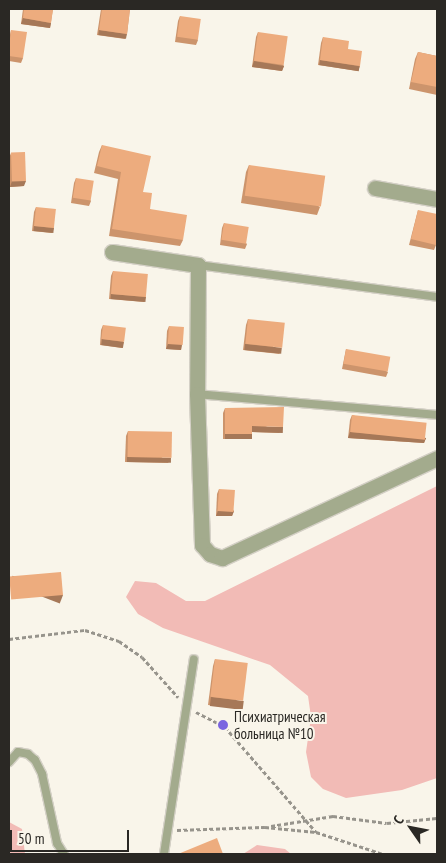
<!DOCTYPE html>
<meta charset="utf-8">
<style>
body{margin:0}
#map{position:relative;width:446px;height:863px;overflow:hidden;background:#f9f5ea;font-family:"PT Sans Narrow",sans-serif}
div>[style]{position:absolute}
.green>*{inset:0;background:#f2bbb6}
.path>*{height:3px;margin-top:-1.5px;transform-origin:0;background:repeating-linear-gradient(90deg,#97948c 0 4px,transparent 0 6.5px)}
.roads{filter:drop-shadow(1px 0 #d4d0c6) drop-shadow(-1px 0 #d4d0c6) drop-shadow(0 1px #d4d0c6) drop-shadow(0 -1px #d4d0c6)}
.lane>*{height:8px;margin:-4px;padding:0 4px;transform-origin:4px;border-radius:4px;background:#a3ab8d}
.street>*{height:15px;margin:-7.5px;padding:0 7.5px;transform-origin:7.5px;border-radius:7.5px;background:#a3ab8d}
.wall>*{inset:0;background:#cc946c}
.shaded-wall>*{inset:0;background:#a67858;transform-origin:0 0}
.building>*{inset:0;background:#edac7e;transform-origin:0 0}
.dots>*{width:14px;height:14px;translate:-50% -50%;box-sizing:border-box;border:2px solid #f9f5ea;border-radius:50%}
span{translate:-50% -50%;white-space:nowrap;text-align:center;line-height:1.15;-webkit-text-stroke:4px #f9f5ea;paint-order:stroke}
.poi-label{font-size:15px;color:#2a2824}
.left{translate:0 -50%;text-align:left}
.frame{position:absolute;inset:0;border:10px solid #2a2824;pointer-events:none}
.north{position:absolute;left:386px;top:803px;width:50px;height:50px;-webkit-text-stroke:4px #f9f5ea;paint-order:stroke;rotate:303deg;font-size:14px;font-weight:700;line-height:20px;text-align:center;color:#2a2824}
.north::after{content:'';display:block;margin:auto;width:18px;height:22px;background:#2a2824;clip-path:polygon(50% 0,100% 100%,50% 72%,0 100%)}
.scale{position:absolute;left:10px;top:830px;width:119px;height:22px;box-sizing:border-box;border:2px solid #2a2824;border-top:0;padding-left:6px;font-size:15px;line-height:18px;white-space:nowrap;color:#2a2824;-webkit-text-stroke:4px #f9f5ea;paint-order:stroke}
</style>
<div id="map">
<div class="green">
<i style="clip-path:polygon(437px 486px,437px 778px,402px 790px,346px 798px,323px 789px,311px 777px,306px 752px,311px 717px,308px 696px,270px 665px,163px 628px,138px 614px,126px 597px,135px 581px,156px 583px,186px 601px,205px 601px)"></i>
<i style="clip-path:polygon(9px 822px,22px 829px,25px 854px,9px 854px)"></i>
<i style="clip-path:polygon(257px 845px,285px 849px,291px 854px,243px 854px)"></i>
</div>
<div class="path">
<i style="left:9px;top:639px;width:77px;rotate:-6.8deg"></i>
<i style="left:85px;top:630px;width:36px;rotate:18deg"></i>
<i style="left:119px;top:641px;width:28px;rotate:35deg"></i>
<i style="left:142px;top:657px;width:54px;rotate:48deg"></i>
<i style="left:196px;top:712px;width:33px;rotate:27deg"></i>
<i style="left:225px;top:727px;width:139px;rotate:49.1deg"></i>
<i style="left:271px;top:826px;width:63px;rotate:-9.2deg"></i>
<i style="left:333px;top:816px;width:54px;rotate:7.4deg"></i>
<i style="left:387px;top:823px;width:50px;rotate:-5.7deg"></i>
<i style="left:177px;top:830px;width:88px;rotate:-2deg"></i>
<i style="left:265px;top:827px;width:51px;rotate:5.6deg"></i>
<i style="left:316px;top:832px;width:71px;rotate:18.2deg"></i>
</div>
<div class="roads">
<div class="lane">
<i style="left:198px;top:265px;width:241px;rotate:7.6deg"></i>
<i style="left:197px;top:394px;width:241px;rotate:5deg"></i>
<i style="left:9px;top:762px;width:13px;rotate:-48deg"></i>
<i style="left:18px;top:752px;width:10px;rotate:11deg"></i>
<i style="left:28px;top:754px;width:9px;rotate:41deg"></i>
<i style="left:35px;top:760px;width:16px;rotate:63deg"></i>
<i style="left:42px;top:774px;width:71px;rotate:77.7deg"></i>
<i style="left:57px;top:843px;width:13px;rotate:58deg"></i>
<i style="left:164px;top:854px;width:197px;rotate:-81.3deg"></i>
</div>
<div class="street">
<i style="left:375px;top:188px;width:63px;rotate:10.1deg"></i>
<i style="left:112px;top:252px;width:87px;rotate:8.6deg"></i>
<i style="left:198px;top:265px;width:129px;rotate:90.4deg"></i>
<i style="left:197px;top:394px;width:151px;rotate:88.1deg"></i>
<i style="left:202px;top:545px;width:12px;rotate:48deg"></i>
<i style="left:210px;top:554px;width:13px;rotate:18deg"></i>
<i style="left:222px;top:558px;width:237px;rotate:-24.9deg"></i>
</div>
</div>
<div class="wall">
<i style="clip-path:polygon(23px 9px,53px 9px,50px 28px,21px 24px)"></i>
<i style="clip-path:polygon(101px 9px,130px 9px,127px 34px,125px 39px,97px 35px)"></i>
<i style="clip-path:polygon(180px 16px,198px 40px,196px 45px,175px 42px,178px 21px)"></i>
<i style="clip-path:polygon(11px 30px,23px 58px,21px 63px,9px 61px,9px 40px)"></i>
<i style="clip-path:polygon(258px 32px,284px 66px,282px 71px,252px 67px,256px 37px)"></i>
<i style="clip-path:polygon(323px 37px,360px 66px,358px 71px,318px 65px,321px 43px)"></i>
<i style="clip-path:polygon(418px 52px,437px 56px,437px 95px,409px 89px,415px 59px)"></i>
<i style="clip-path:polygon(102px 145px,143px 192px,150px 209px,183px 240px,180px 246px,109px 236px,118px 179px,94px 173px,99px 152px)"></i>
<i style="clip-path:polygon(11px 153px,24px 186px,10px 187px,9px 158px)"></i>
<i style="clip-path:polygon(249px 165px,320px 207px,317px 215px,241px 203px,246px 172px)"></i>
<i style="clip-path:polygon(76px 178px,91px 201px,89px 206px,71px 203px,74px 183px)"></i>
<i style="clip-path:polygon(36px 207px,54px 228px,52px 233px,32px 231px,34px 212px)"></i>
<i style="clip-path:polygon(418px 210px,436px 245px,434px 250px,409px 245px)"></i>
<i style="clip-path:polygon(224px 223px,247px 244px,245px 249px,220px 245px,222px 228px)"></i>
<i style="clip-path:polygon(113px 271px,146px 297px,144px 302px,109px 299px,111px 276px)"></i>
<i style="clip-path:polygon(248px 319px,280px 354px,243px 350px,246px 325px)"></i>
<i style="clip-path:polygon(103px 325px,124px 342px,122px 348px,100px 345px,101px 330px)"></i>
<i style="clip-path:polygon(169px 326px,182px 344px,181px 350px,166px 349px,167px 331px)"></i>
<i style="clip-path:polygon(346px 349px,388px 372px,386px 377px,342px 369px)"></i>
<i style="clip-path:polygon(225px 408px,281px 433px,252px 432px,250px 439px,223px 439px,223px 413px)"></i>
<i style="clip-path:polygon(352px 415px,426px 438px,424px 443px,348px 438px,350px 420px)"></i>
<i style="clip-path:polygon(128px 431px,169px 463px,125px 462px,126px 436px)"></i>
<i style="clip-path:polygon(219px 489px,234px 511px,232px 516px,216px 516px,217px 494px)"></i>
<i style="clip-path:polygon(215px 659px,241px 709px,208px 705px,213px 666px)"></i>
</div>
<div class="shaded-wall">
<i style="clip-path:polygon(23px 18px,51px 23px,50px 28px,21px 24px)"></i>
<i style="left:99px;top:30px;width:28px;height:5px;rotate:8deg"></i>
<i style="left:320px;top:60px;width:40px;height:5px;rotate:9deg"></i>
<i style="clip-path:polygon(254px 61px,284px 66px,282px 71px,252px 67px)"></i>
<i style="clip-path:polygon(12px 181px,26px 181px,24px 186px,10px 187px)"></i>
<i style="left:34px;top:226px;width:20px;height:5px;rotate:6deg"></i>
<i style="left:111px;top:294px;width:35px;height:5px;rotate:5deg"></i>
<i style="left:102px;top:339px;width:22px;height:6px;rotate:8deg"></i>
<i style="clip-path:polygon(168px 344px,182px 344px,181px 350px,166px 349px)"></i>
<i style="left:245px;top:344px;width:37px;height:6px;rotate:6deg"></i>
<i style="left:252px;top:426px;width:31px;height:6px;rotate:2deg"></i>
<i style="clip-path:polygon(350px 432px,426px 438px,424px 443px,348px 438px)"></i>
<i style="left:225px;top:434px;width:27px;height:5px"></i>
<i style="left:127px;top:457px;width:44px;height:5px;rotate:1deg"></i>
<i style="clip-path:polygon(218px 511px,234px 511px,232px 516px,216px 516px)"></i>
<i style="left:63px;top:595px;width:9px;height:54px;rotate:111deg"></i>
<i style="left:211px;top:697px;width:33px;height:9px;rotate:7deg"></i>
</div>
<div class="building">
<i style="clip-path:polygon(24px 9px,53px 9px,51px 23px,23px 18px)"></i>
<i style="clip-path:polygon(102px 9px,130px 9px,127px 34px,99px 30px)"></i>
<i style="left:180px;top:16px;width:21px;height:21px;rotate:8deg"></i>
<i style="clip-path:polygon(11px 30px,27px 32px,23px 58px,9px 56px,9px 47px)"></i>
<i style="left:258px;top:32px;width:30px;height:29px;rotate:8deg"></i>
<i style="clip-path:polygon(323px 37px,349px 41px,348px 49px,362px 51px,360px 66px,320px 60px)"></i>
<i style="clip-path:polygon(418px 52px,437px 56px,437px 87px,411px 82px)"></i>
<i style="clip-path:polygon(102px 145px,151px 156px,143px 192px,152px 193px,150px 209px,187px 215px,183px 240px,112px 229px,121px 172px,97px 166px)"></i>
<i style="left:25px;top:152px;width:29px;height:14px;rotate:88deg"></i>
<i style="left:249px;top:165px;width:77px;height:31px;rotate:8deg"></i>
<i style="left:76px;top:178px;width:18px;height:20px;rotate:9deg"></i>
<i style="left:36px;top:207px;width:20px;height:19px;rotate:6deg"></i>
<i style="clip-path:polygon(418px 210px,437px 214px,437px 241px,436px 245px,411px 239px)"></i>
<i style="left:224px;top:223px;width:25px;height:17px;rotate:9deg"></i>
<i style="left:113px;top:271px;width:35px;height:23px;rotate:5deg"></i>
<i style="left:248px;top:319px;width:37px;height:25px;rotate:6deg"></i>
<i style="left:103px;top:325px;width:23px;height:14px;rotate:7deg"></i>
<i style="left:169px;top:326px;width:15px;height:18px;rotate:4deg"></i>
<i style="left:346px;top:349px;width:45px;height:15px;rotate:10deg"></i>
<i style="clip-path:polygon(284px 407px,283px 427px,252px 426px,252px 434px,225px 434px,225px 408px)"></i>
<i style="left:352px;top:415px;width:75px;height:17px;rotate:6deg"></i>
<i style="left:128px;top:431px;width:44px;height:26px;rotate:1deg"></i>
<i style="left:219px;top:489px;width:16px;height:22px;rotate:4deg"></i>
<i style="left:61px;top:572px;width:23px;height:52px;rotate:85deg"></i>
<i style="left:215px;top:659px;width:33px;height:38px;rotate:7deg"></i>
<i style="clip-path:polygon(217px 838px,223px 854px,178px 854px)"></i>
</div>
<div class="dots">
<i style="left:223px;top:725px;background:#7a65e0"></i>
</div>
<div class="poi-label">
<span class="left" style="left:234px;top:725px">Психиатрическая<br>больница №10</span>
</div>
<div class="frame"></div>
<div class="north">С</div>
<div class="scale">50 m</div>
</div>
